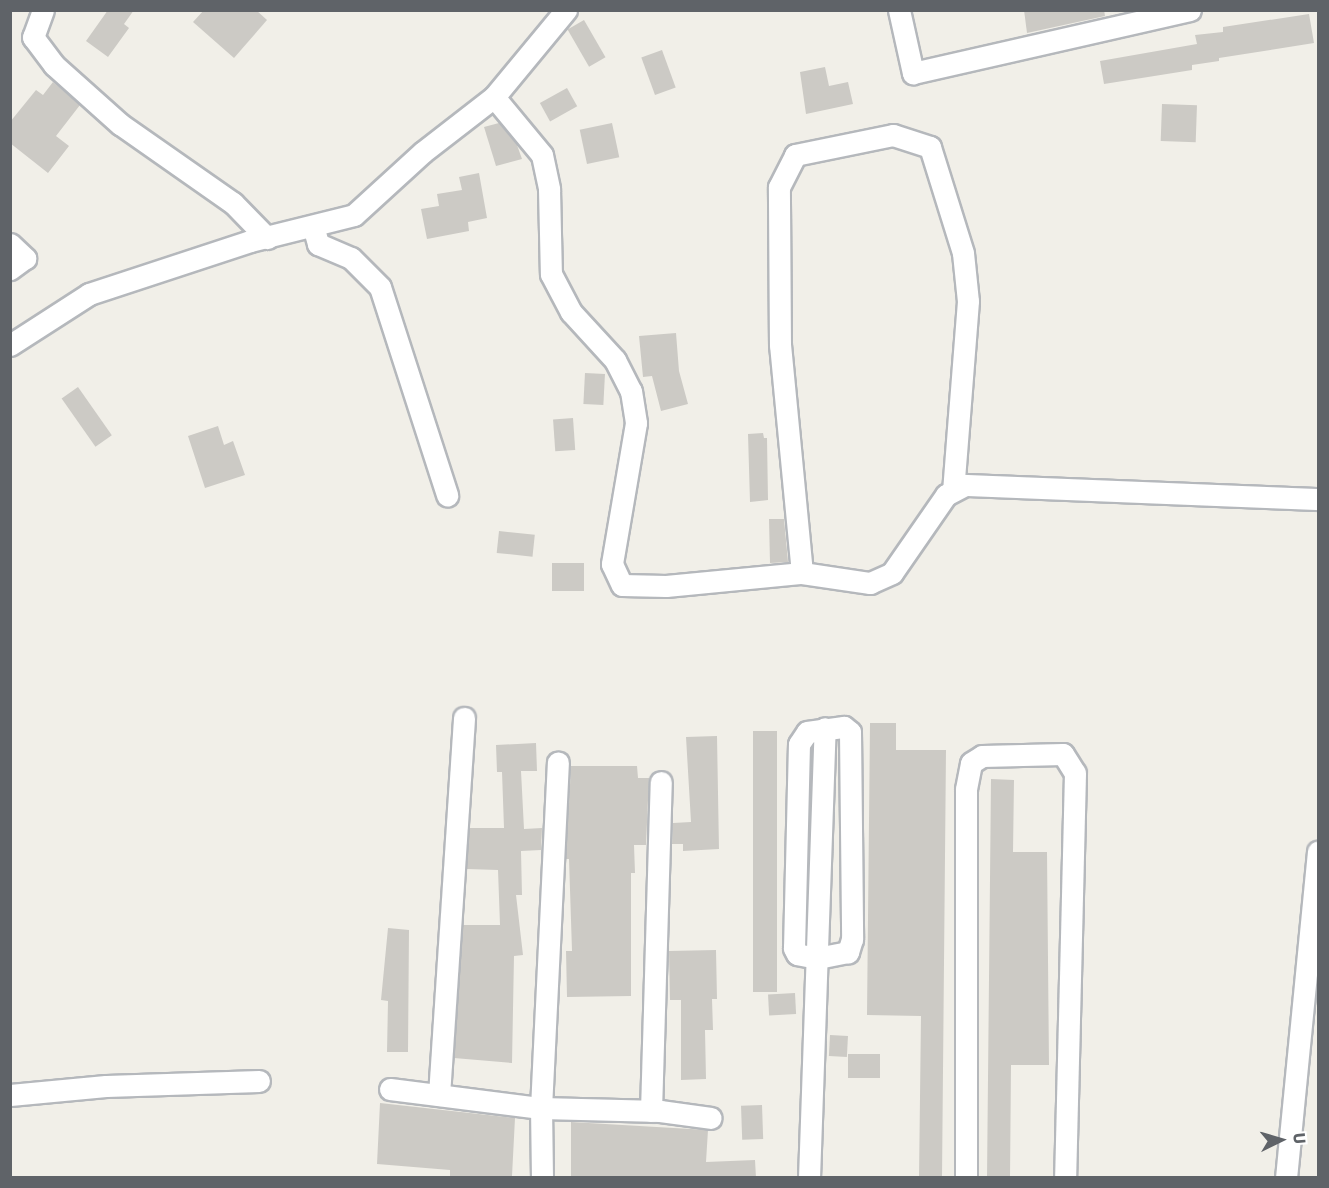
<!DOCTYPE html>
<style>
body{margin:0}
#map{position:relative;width:1329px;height:1188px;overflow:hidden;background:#f1efe8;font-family:Jost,sans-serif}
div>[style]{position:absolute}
.building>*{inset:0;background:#cccac5;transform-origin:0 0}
.roads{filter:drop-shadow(2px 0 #b5b8bc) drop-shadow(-2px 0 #b5b8bc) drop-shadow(0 2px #b5b8bc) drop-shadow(0 -2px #b5b8bc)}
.minor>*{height:21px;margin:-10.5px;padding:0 10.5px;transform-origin:10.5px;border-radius:10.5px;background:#fff}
span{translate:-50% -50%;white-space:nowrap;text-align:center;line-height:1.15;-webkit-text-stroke:5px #fff;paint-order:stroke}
.frame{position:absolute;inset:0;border:12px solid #5f6368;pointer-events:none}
.north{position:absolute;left:1251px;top:1110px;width:60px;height:60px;-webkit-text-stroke:4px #fff;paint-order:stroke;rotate:85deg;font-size:16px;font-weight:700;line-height:24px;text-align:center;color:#5f6368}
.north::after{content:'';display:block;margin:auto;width:21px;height:27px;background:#5f6368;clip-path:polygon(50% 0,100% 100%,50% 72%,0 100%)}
</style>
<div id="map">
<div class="building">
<i style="clip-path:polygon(108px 10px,134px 10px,124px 24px,129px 28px,108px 57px,86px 41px)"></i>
<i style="clip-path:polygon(204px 10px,256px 10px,267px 20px,234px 58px,193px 22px)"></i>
<i style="clip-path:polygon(1024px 10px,1104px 10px,1105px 16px,1027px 33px)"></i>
<i style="clip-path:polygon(1309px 14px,1314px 43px,1219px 58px,1219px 61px,1192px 65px,1192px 70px,1104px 84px,1100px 61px,1197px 44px,1195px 35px,1223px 32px,1223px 27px)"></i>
<i style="left:584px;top:20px;width:43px;height:19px;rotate:60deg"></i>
<i style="left:662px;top:50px;width:40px;height:22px;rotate:70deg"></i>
<i style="clip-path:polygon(825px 67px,829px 86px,848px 82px,853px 104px,806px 114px,800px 72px)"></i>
<i style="clip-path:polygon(53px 82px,80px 105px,56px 136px,69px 146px,48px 173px,10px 143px,10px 122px,36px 90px,43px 95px)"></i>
<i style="left:567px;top:88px;width:21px;height:31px;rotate:61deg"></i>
<i style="left:1162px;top:104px;width:35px;height:37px;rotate:2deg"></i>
<i style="clip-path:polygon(499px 123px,517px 145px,522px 159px,496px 166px,484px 127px)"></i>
<i style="left:612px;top:123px;width:35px;height:33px;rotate:78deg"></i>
<i style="clip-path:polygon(479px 173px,487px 218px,468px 222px,469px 231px,427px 239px,421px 209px,439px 206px,437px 194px,462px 190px,459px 177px)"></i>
<i style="clip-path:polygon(676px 333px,679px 371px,688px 404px,661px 411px,652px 376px,643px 377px,639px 336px)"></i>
<i style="left:585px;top:373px;width:20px;height:31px;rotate:3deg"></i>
<i style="left:78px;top:387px;width:59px;height:20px;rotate:55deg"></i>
<i style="left:573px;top:418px;width:32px;height:20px;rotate:86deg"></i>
<i style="clip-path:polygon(218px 426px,224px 445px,233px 441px,245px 475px,205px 488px,188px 436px)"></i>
<i style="clip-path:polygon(763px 433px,764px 438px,767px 438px,768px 500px,750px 502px,748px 434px)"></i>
<i style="clip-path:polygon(769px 519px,784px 519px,788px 562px,770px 563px)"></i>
<i style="left:499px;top:531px;width:36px;height:22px;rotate:6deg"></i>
<i style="left:584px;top:563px;width:28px;height:32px;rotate:90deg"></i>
<i style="clip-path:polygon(870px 723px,896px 723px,896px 750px,946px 750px,942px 1178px,919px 1178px,921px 1016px,867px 1015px)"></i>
<i style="left:753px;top:731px;width:24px;height:261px"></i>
<i style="clip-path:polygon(717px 736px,719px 849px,683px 851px,683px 844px,672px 844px,673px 823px,691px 822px,686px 737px)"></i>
<i style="clip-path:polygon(536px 743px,537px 771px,521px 771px,524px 829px,542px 828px,541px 850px,521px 851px,522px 895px,516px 895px,523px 955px,514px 956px,512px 1063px,454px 1058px,463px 925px,500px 925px,498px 870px,467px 869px,469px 828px,504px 828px,502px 772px,497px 772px,496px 745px)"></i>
<i style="clip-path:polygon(571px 766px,637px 766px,638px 778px,649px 778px,646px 845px,634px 845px,635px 873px,631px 873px,631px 996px,567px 997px,566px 951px,572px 951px,569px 859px,566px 859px)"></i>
<i style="clip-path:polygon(991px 779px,1014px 780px,1013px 852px,1047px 852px,1049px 1065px,1011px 1065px,1010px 1178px,987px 1178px)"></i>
<i style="clip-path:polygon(388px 928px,409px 930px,408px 1052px,387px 1052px,388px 1001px,381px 1000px)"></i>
<i style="clip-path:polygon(716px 950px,717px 999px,712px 999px,713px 1030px,705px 1030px,706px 1079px,681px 1080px,681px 1000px,670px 1000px,669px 951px)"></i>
<i style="left:795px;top:993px;width:21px;height:27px;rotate:87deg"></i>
<i style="left:830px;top:1035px;width:18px;height:21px;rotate:3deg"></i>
<i style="left:848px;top:1054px;width:32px;height:24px"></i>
<i style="clip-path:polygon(380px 1103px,515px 1118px,512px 1176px,450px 1177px,450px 1170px,377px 1164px)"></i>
<i style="left:762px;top:1105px;width:34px;height:21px;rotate:88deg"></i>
<i style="clip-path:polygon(571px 1122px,708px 1130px,706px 1162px,755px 1160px,756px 1178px,571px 1178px)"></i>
</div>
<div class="roads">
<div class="minor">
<i style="left:43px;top:10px;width:29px;rotate:110deg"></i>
<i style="left:33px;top:37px;width:35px;rotate:53deg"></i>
<i style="left:54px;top:65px;width:89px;rotate:41.8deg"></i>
<i style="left:120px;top:124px;width:138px;rotate:35deg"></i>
<i style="left:233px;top:203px;width:49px;rotate:45.8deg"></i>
<i style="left:899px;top:10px;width:65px;rotate:77.5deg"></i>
<i style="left:913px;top:73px;width:284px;rotate:-12.8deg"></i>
<i style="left:494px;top:97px;width:75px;rotate:50.4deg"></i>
<i style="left:542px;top:155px;width:35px;rotate:78deg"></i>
<i style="left:549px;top:189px;width:85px;rotate:88.7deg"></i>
<i style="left:551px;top:274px;width:43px;rotate:62.2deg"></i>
<i style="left:571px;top:312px;width:65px;rotate:47.5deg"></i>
<i style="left:615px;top:360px;width:35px;rotate:63deg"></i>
<i style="left:631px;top:391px;width:32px;rotate:81deg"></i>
<i style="left:636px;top:423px;width:143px;rotate:99.7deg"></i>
<i style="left:612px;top:564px;width:23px;rotate:65deg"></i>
<i style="left:622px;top:585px;width:44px;rotate:1.3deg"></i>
<i style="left:666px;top:586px;width:137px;rotate:-5.5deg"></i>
<i style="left:802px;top:573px;width:69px;rotate:8.4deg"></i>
<i style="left:870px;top:583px;width:24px;rotate:-24deg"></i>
<i style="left:892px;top:573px;width:95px;rotate:-55.3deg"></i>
<i style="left:946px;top:495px;width:21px;rotate:-28deg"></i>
<i style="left:965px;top:485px;width:353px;rotate:2.3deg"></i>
<i style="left:313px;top:226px;width:19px;rotate:74deg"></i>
<i style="left:318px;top:244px;width:36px;rotate:23deg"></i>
<i style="left:351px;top:258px;width:41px;rotate:45deg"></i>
<i style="left:380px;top:287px;width:219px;rotate:72.1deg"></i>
<i style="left:10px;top:244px;width:21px;rotate:43deg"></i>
<i style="left:25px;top:258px;width:19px;rotate:144deg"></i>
<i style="left:10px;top:345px;width:94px;rotate:-32.8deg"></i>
<i style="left:89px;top:294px;width:169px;rotate:-18.2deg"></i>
<i style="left:250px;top:241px;width:107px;rotate:-14deg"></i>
<i style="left:354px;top:215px;width:93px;rotate:-42.4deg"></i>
<i style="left:423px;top:152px;width:90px;rotate:-37.8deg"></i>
<i style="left:494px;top:97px;width:113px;rotate:-50.4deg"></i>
<i style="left:802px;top:573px;width:229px;rotate:-95.5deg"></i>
<i style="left:780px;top:345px;width:158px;rotate:-90.4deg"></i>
<i style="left:779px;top:187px;width:36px;rotate:-63deg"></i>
<i style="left:795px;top:155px;width:100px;rotate:-11.5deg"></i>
<i style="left:893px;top:135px;width:39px;rotate:18deg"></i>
<i style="left:930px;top:147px;width:111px;rotate:72.7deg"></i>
<i style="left:963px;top:253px;width:48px;rotate:84.1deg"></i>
<i style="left:968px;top:301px;width:190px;rotate:94.5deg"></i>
<i style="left:844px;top:727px;width:8px;rotate:40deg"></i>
<i style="left:850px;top:732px;width:207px;rotate:89.4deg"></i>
<i style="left:852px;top:939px;width:14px;rotate:107deg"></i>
<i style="left:848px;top:952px;width:32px;rotate:169deg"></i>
<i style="left:817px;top:958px;width:20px;rotate:-169deg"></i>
<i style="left:797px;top:954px;width:7px;rotate:-117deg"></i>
<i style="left:794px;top:948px;width:204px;rotate:-88.6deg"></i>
<i style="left:799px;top:744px;width:14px;rotate:-56deg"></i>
<i style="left:807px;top:732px;width:37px;rotate:-8deg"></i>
<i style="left:390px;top:1089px;width:152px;rotate:7.2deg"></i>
<i style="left:541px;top:1108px;width:119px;rotate:1.4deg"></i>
<i style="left:660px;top:1111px;width:51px;rotate:7.8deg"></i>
<i style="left:10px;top:1095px;width:96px;rotate:-5.4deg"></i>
<i style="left:106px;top:1086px;width:153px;rotate:-1.9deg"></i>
<i style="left:439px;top:1095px;width:378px;rotate:-86.2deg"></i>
<i style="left:651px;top:1111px;width:329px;rotate:-88.3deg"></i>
<i style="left:542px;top:1178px;width:70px;rotate:-90.8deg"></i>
<i style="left:541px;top:1108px;width:346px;rotate:-87.2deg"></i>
<i style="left:809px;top:1178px;width:450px;rotate:-88deg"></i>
<i style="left:966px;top:1178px;width:389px;rotate:-90deg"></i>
<i style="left:966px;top:789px;width:26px;rotate:-79deg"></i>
<i style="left:971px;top:763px;width:13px;rotate:-32deg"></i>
<i style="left:982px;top:756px;width:81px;rotate:-1.4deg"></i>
<i style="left:1063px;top:754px;width:22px;rotate:58deg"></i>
<i style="left:1075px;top:773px;width:405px;rotate:91.4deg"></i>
<i style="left:1286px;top:1178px;width:328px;rotate:-84.4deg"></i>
</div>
</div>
<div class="frame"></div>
<div class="north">U</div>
</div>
